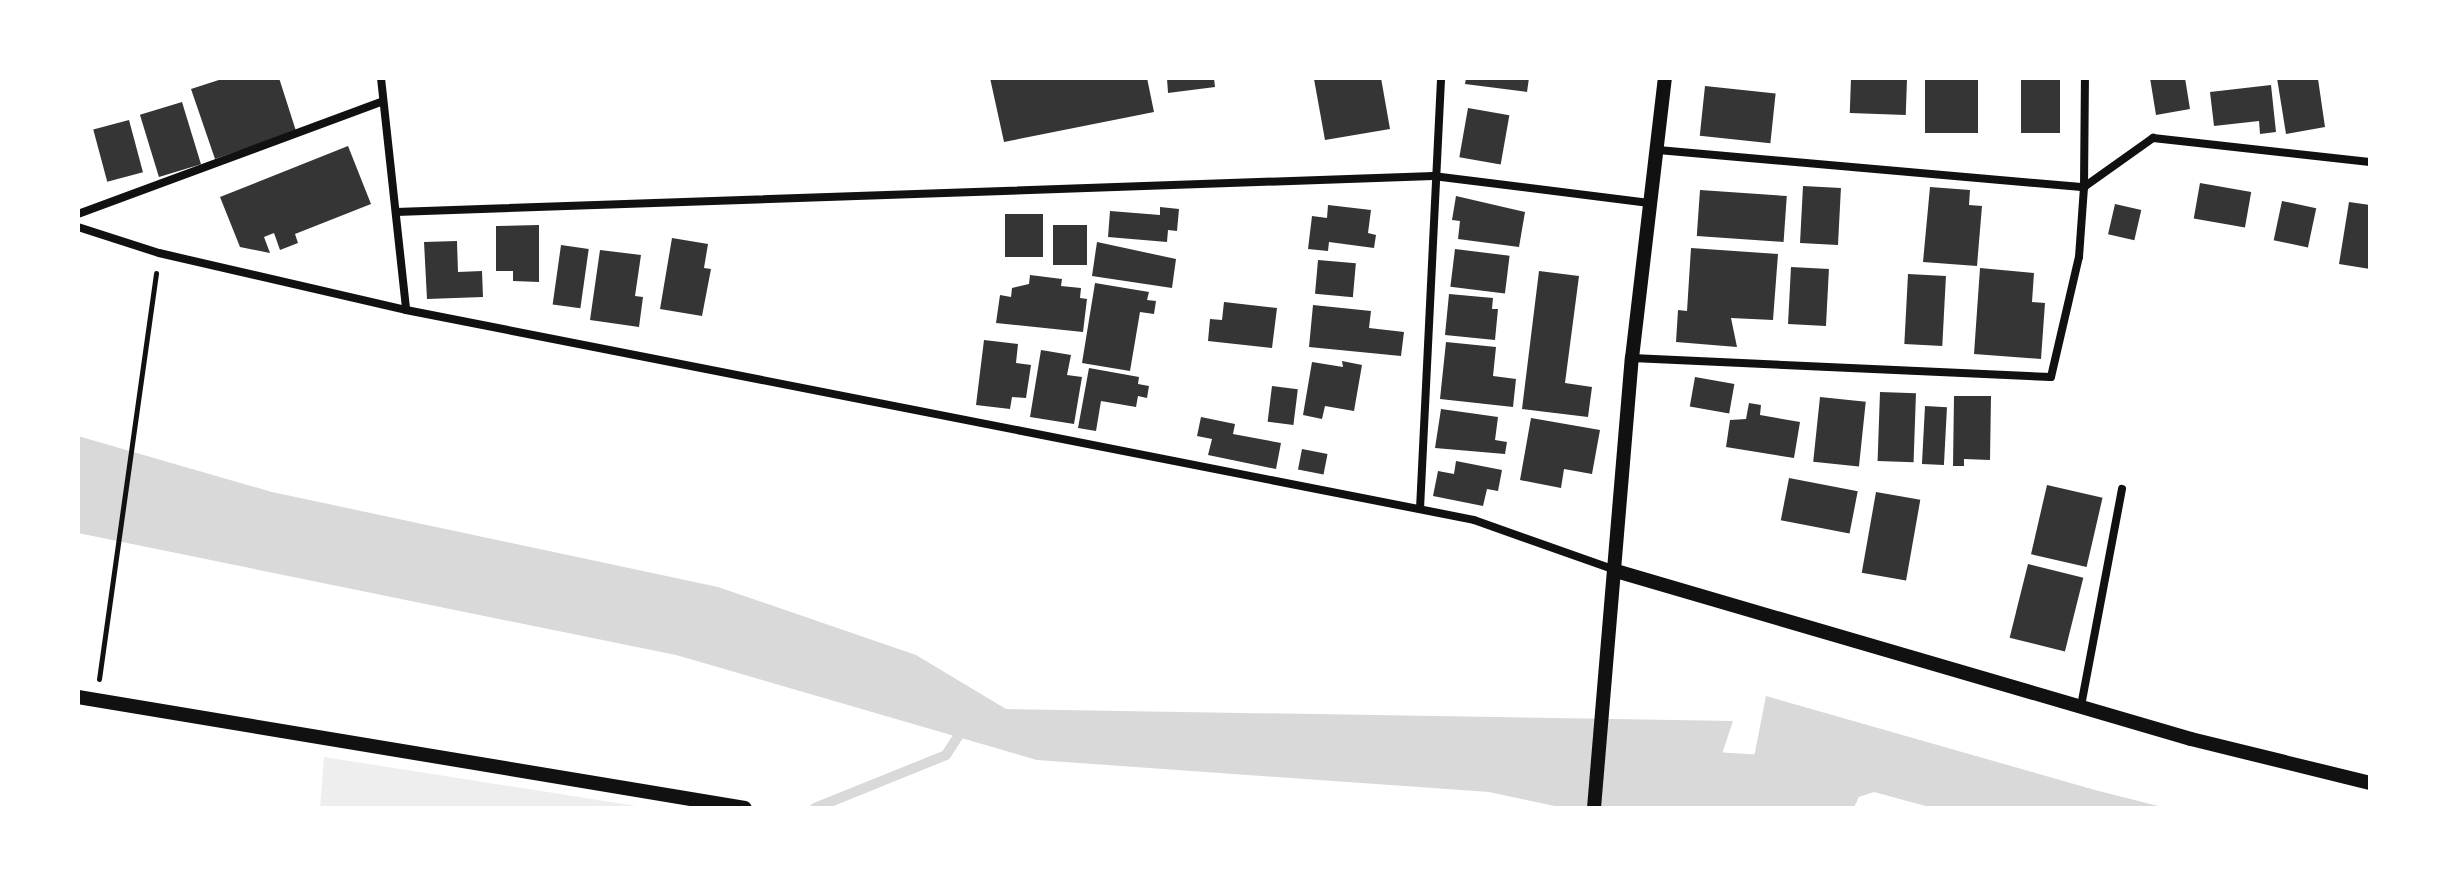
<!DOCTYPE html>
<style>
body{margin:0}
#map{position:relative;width:2448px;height:886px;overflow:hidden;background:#fff;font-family:Arial,sans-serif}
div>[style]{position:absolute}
.green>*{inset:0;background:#eee}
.water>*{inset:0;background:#d9d9d9}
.stream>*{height:10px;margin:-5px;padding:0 5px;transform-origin:5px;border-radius:5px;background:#d9d9d9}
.river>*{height:60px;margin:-30px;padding:0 30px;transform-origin:30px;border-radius:30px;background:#d9d9d9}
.building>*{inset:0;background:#353535;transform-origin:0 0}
.path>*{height:5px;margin:-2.5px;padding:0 2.5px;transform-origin:2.5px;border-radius:2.5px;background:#111}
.minor>*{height:8px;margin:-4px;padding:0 4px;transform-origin:4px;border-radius:4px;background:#111}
.tertiary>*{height:14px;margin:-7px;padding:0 7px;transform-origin:7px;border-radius:7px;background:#111}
span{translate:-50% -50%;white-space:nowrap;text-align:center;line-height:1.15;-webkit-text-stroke:8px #fff;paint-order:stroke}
.frame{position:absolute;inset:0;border:80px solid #fff;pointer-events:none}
</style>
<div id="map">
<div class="green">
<i style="clip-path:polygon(324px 757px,649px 808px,650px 808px,320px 808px)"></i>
</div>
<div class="water">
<i style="clip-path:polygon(78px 436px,272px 492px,718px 587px,916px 655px,1006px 709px,1733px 721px,1704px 808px,1564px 808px,1489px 792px,1037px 760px,676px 655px,78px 533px)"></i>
<i style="clip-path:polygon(1766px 696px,2095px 790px,2166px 808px,1933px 808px,1874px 792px,1825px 808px,1744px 808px)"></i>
</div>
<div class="stream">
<i style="left:815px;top:808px;width:141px;rotate:-22deg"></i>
<i style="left:946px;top:755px;width:37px;rotate:-57deg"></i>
</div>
<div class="river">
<i style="left:1631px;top:777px;width:199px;rotate:3.5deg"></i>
</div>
<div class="building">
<i style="clip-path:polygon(225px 78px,279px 78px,296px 131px,215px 159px,191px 89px)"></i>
<i style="clip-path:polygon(990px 78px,1147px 78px,1154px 112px,1004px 142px)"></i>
<i style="clip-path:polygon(1167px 78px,1214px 78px,1215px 87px,1168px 93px)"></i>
<i style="clip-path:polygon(1381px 78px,1390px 129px,1325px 140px,1314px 79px)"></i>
<i style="clip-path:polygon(1466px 78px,1529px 78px,1527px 92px,1465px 84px)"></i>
<i style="left:1851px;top:78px;width:56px;height:35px;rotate:2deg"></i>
<i style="left:1925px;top:78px;width:53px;height:55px"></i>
<i style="left:2021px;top:78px;width:39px;height:55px"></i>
<i style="clip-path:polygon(2150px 78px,2185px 78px,2190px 109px,2156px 115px)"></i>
<i style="clip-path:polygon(2277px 78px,2318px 79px,2325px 127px,2286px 134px)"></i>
<i style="clip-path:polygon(2271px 85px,2276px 132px,2260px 134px,2259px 121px,2214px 126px,2210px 92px)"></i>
<i style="left:1705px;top:86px;width:71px;height:50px;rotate:6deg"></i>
<i style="left:182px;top:102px;width:65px;height:44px;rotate:73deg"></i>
<i style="left:1468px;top:108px;width:42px;height:50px;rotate:10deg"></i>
<i style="left:129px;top:120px;width:54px;height:37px;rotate:75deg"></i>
<i style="clip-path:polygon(348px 146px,371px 204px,295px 234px,298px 243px,280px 250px,274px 233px,264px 237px,270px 253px,240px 247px,220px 197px)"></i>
<i style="left:2200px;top:183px;width:52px;height:36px;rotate:10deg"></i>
<i style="left:1803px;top:186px;width:38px;height:57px;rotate:3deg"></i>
<i style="clip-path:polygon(1930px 187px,1970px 190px,1969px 205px,1982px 206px,1977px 266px,1923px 262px)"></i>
<i style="left:1700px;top:190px;width:87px;height:46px;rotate:4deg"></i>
<i style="clip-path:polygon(1456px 196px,1525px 212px,1519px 247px,1458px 239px,1460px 221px,1452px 220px)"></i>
<i style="left:2282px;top:201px;width:35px;height:40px;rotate:12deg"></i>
<i style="clip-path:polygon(2349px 202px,2370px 205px,2370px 269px,2339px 264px)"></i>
<i style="left:2115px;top:204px;width:27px;height:31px;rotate:13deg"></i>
<i style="clip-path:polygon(1328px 205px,1371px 210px,1368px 233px,1376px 235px,1374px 248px,1329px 242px,1328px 251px,1308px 249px,1312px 216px,1327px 218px)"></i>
<i style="clip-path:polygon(1160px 207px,1179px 209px,1177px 231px,1168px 230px,1167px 242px,1108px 237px,1110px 211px,1160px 215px)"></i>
<i style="left:1005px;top:214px;width:38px;height:43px"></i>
<i style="clip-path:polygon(539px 225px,539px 282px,513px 281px,513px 271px,496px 271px,496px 226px)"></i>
<i style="left:1053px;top:225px;width:34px;height:40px"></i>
<i style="clip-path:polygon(672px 238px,708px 244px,704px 268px,711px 269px,702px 316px,660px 309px)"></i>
<i style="clip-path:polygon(457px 241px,458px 272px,482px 271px,483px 297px,427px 299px,424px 242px)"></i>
<i style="clip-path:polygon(1097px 242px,1176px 259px,1172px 288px,1092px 276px)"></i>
<i style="left:561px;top:245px;width:28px;height:60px;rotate:8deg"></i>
<i style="clip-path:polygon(1691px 248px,1778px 254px,1773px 320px,1731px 318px,1737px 347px,1676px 342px,1678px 310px,1687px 311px)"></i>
<i style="left:1455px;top:249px;width:55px;height:38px;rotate:7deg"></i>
<i style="clip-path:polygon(600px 250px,641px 255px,635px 296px,643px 297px,639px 327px,590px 320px)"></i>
<i style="left:1318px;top:260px;width:38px;height:34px;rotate:5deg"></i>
<i style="left:1791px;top:267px;width:38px;height:57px;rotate:3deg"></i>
<i style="clip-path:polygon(1980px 268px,2034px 273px,2032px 302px,2045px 303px,2041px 359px,1974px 354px)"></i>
<i style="clip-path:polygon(1539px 271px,1579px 276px,1565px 383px,1592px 387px,1588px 417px,1522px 409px)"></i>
<i style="left:1908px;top:274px;width:38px;height:70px;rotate:3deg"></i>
<i style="clip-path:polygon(1030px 275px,1062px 279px,1061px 286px,1081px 288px,1080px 298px,1087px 299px,1083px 332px,996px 323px,1000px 295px,1011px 297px,1012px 288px,1029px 284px)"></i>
<i style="clip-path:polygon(1095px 283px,1149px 292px,1147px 300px,1156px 301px,1154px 314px,1140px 312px,1130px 371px,1082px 363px)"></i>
<i style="clip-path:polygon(1449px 294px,1493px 298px,1492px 309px,1498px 309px,1495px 340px,1445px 335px)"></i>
<i style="clip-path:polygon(1224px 302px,1277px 308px,1272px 348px,1208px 341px,1210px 319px,1222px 320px)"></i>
<i style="clip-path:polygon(1313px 305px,1371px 311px,1369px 328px,1404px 332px,1401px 356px,1309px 347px)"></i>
<i style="clip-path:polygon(984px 340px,1018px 344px,1016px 363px,1031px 365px,1026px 398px,1012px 397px,1010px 409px,976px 405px)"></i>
<i style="clip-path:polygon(1446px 342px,1496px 347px,1493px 376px,1516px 379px,1513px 407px,1440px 399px)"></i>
<i style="clip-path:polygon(1041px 350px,1071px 355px,1067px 375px,1082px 377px,1074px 424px,1030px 417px)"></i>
<i style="clip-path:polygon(1342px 361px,1362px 365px,1354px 411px,1325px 406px,1322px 419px,1303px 415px,1312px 362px,1343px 367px)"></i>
<i style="clip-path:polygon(1089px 368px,1139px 377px,1138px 384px,1149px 386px,1147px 398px,1138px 396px,1136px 407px,1101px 401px,1096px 431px,1078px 428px)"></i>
<i style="left:1695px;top:377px;width:40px;height:30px;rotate:10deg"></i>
<i style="left:1272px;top:386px;width:26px;height:36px;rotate:7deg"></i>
<i style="left:1880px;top:392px;width:36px;height:69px;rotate:2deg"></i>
<i style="clip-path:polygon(1954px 396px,1991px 396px,1990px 460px,1964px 459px,1964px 466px,1953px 466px)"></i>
<i style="left:1820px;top:397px;width:46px;height:65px;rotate:6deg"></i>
<i style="clip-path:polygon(1749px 403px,1761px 405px,1760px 415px,1800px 422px,1794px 458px,1726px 447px,1730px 420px,1746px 419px)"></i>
<i style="left:1925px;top:406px;width:22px;height:58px;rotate:3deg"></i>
<i style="clip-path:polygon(1441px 409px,1498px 417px,1495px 440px,1507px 442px,1505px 454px,1435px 448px)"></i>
<i style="clip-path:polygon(1201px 417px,1235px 424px,1233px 434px,1281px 443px,1276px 469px,1208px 455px,1212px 439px,1197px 436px)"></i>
<i style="clip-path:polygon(1531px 418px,1600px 430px,1592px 474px,1564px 469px,1561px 488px,1520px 480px)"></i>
<i style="left:1302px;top:449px;width:26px;height:21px;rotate:11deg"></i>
<i style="clip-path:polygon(1456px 461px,1502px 470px,1498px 491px,1487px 489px,1483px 506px,1433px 496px,1438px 471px,1454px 474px)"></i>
<i style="left:1789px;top:478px;width:70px;height:43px;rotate:11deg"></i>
<i style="left:2047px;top:485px;width:57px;height:71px;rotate:13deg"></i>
<i style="left:1876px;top:492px;width:45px;height:82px;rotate:10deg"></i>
<i style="left:2028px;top:564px;width:57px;height:76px;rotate:14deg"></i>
</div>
<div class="path">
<i style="left:99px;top:679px;width:410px;rotate:-82deg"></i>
</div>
<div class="minor">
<i style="left:381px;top:78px;width:233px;rotate:83.8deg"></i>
<i style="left:1658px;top:150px;width:428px;rotate:5deg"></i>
<i style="left:2084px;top:187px;width:109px;rotate:-89.5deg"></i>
<i style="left:396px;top:212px;width:1038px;rotate:-1.99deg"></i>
<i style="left:1433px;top:176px;width:218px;rotate:7.1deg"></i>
<i style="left:78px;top:214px;width:325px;rotate:-20.3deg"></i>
<i style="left:78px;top:227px;width:85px;rotate:17.8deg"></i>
<i style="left:159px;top:253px;width:253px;rotate:13deg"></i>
<i style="left:406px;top:310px;width:1088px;rotate:11.12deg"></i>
<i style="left:1474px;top:520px;width:150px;rotate:19.5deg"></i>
<i style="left:1632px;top:358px;width:419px;rotate:2.6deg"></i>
<i style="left:2051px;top:377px;width:123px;rotate:-76.9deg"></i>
<i style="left:2079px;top:257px;width:70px;rotate:-85.9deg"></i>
<i style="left:2084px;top:187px;width:85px;rotate:-35.4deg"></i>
<i style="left:2153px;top:138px;width:218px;rotate:6.3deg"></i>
<i style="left:1420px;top:509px;width:432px;rotate:-87.2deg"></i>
<i style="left:2081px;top:706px;width:221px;rotate:-79.3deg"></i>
</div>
<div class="tertiary">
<i style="left:1616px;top:571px;width:599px;rotate:16.29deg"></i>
<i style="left:2191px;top:739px;width:184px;rotate:13.8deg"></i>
<i style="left:78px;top:697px;width:676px;rotate:9.45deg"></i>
<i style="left:1594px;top:808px;width:452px;rotate:-85.2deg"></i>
<i style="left:1632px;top:358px;width:282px;rotate:-83.3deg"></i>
</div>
<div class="frame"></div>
</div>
